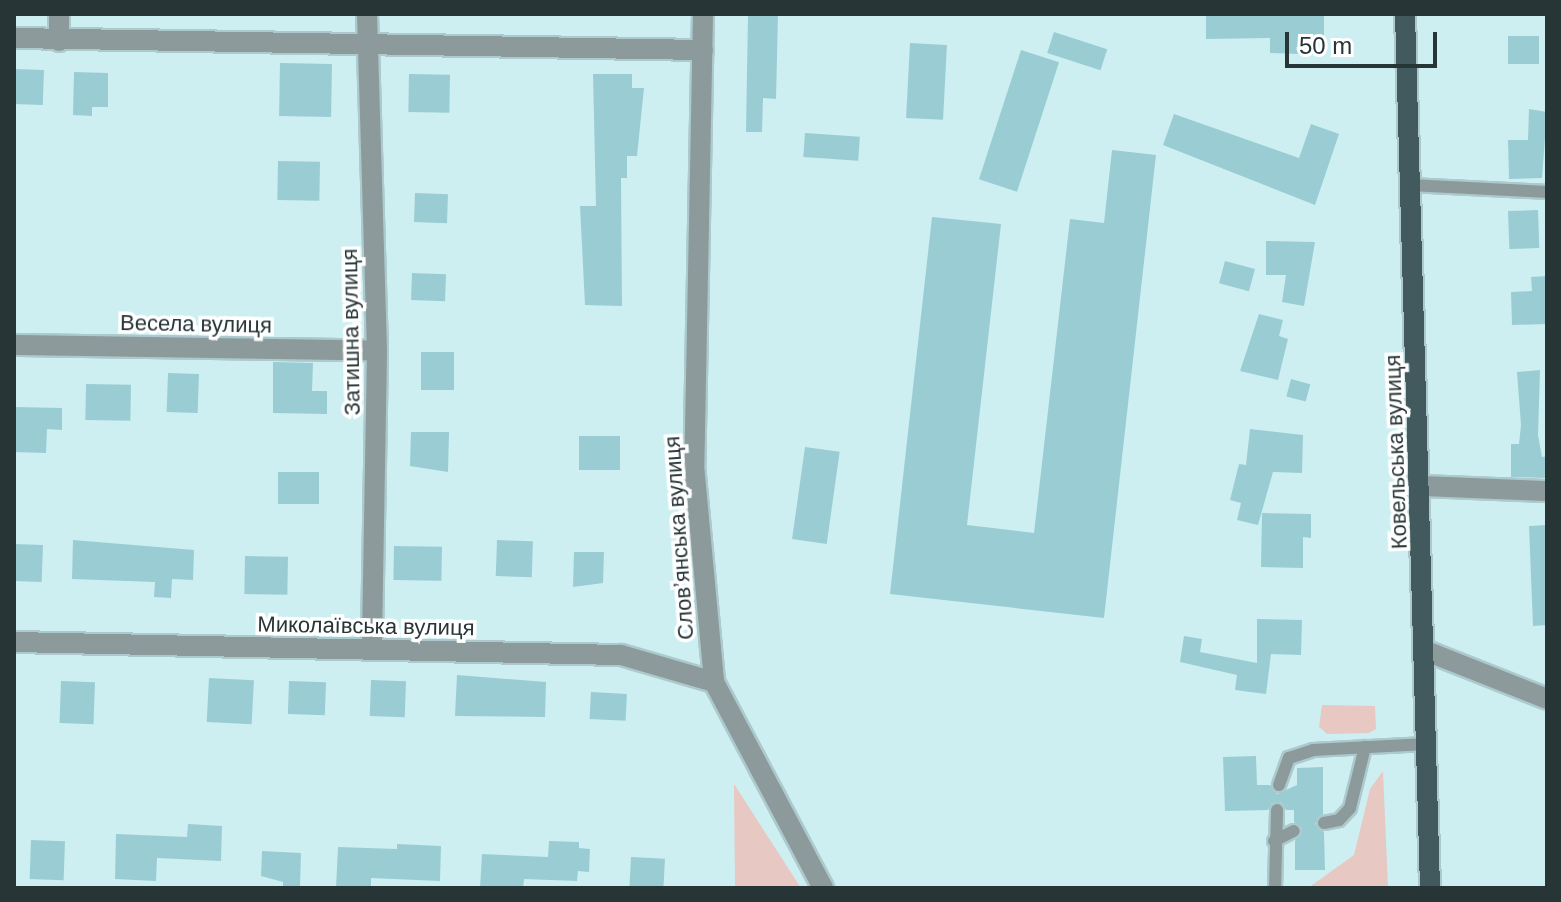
<!DOCTYPE html>
<meta charset="utf-8">
<style>
body{margin:0}
#map{position:relative;width:1561px;height:902px;overflow:hidden;background:#cdeff2;font-family:Helvetica,sans-serif}
div>[style]{position:absolute}
.green>*{inset:0;background:#e8c8c2}
.building>*{inset:0;background:#99cdd3;transform-origin:0 0}
.roads{filter:drop-shadow(2px 0 #accacd) drop-shadow(-2px 0 #accacd) drop-shadow(0 2px #accacd) drop-shadow(0 -2px #accacd)}
.service>*{height:12px;margin:-6px;padding:0 6px;transform-origin:6px;border-radius:6px;background:#8c9a9b}
.minor>*{height:20px;margin:-10px;padding:0 10px;transform-origin:10px;border-radius:10px;background:#8c9a9b}
.primary>*{height:20px;margin:-10px;padding:0 10px;transform-origin:10px;border-radius:10px;background:#425a5d}
span{translate:-50% -50%;white-space:nowrap;text-align:center;line-height:1.15;-webkit-text-stroke:7px #fff;paint-order:stroke}
.street-label{font-size:22px;color:#283537}
.frame{position:absolute;inset:0;border:16px solid #283537;pointer-events:none}
.scale{position:absolute;left:1285px;top:32px;width:152px;height:36px;box-sizing:border-box;border:4px solid #283537;border-top:0;padding-left:10px;font-size:24px;line-height:28px;white-space:nowrap;color:#283537;-webkit-text-stroke:6px #fff;paint-order:stroke}
</style>
<div id="map">
<div class="green">
<i style="clip-path:polygon(1322px 705px,1375px 706px,1376px 729px,1369px 733px,1327px 734px,1319px 727px)"></i>
<i style="clip-path:polygon(1383px 771px,1388px 888px,1308px 888px,1354px 855px,1370px 789px)"></i>
<i style="clip-path:polygon(734px 784px,801px 888px,735px 888px)"></i>
</div>
<div class="building">
<i style="clip-path:polygon(748px 14px,778px 14px,776px 99px,763px 98px,762px 132px,746px 132px)"></i>
<i style="clip-path:polygon(1206px 14px,1324px 14px,1324px 41px,1301px 41px,1301px 54px,1270px 53px,1270px 38px,1206px 39px)"></i>
<i style="left:1054px;top:32px;width:56px;height:22px;rotate:18deg"></i>
<i style="left:1508px;top:36px;width:31px;height:28px"></i>
<i style="left:910px;top:43px;width:37px;height:75px;rotate:3deg"></i>
<i style="left:1021px;top:50px;width:40px;height:136px;rotate:18deg"></i>
<i style="left:280px;top:63px;width:52px;height:53px;rotate:1deg"></i>
<i style="left:14px;top:69px;width:30px;height:35px;rotate:2deg"></i>
<i style="clip-path:polygon(74px 72px,108px 73px,108px 107px,92px 107px,92px 116px,73px 115px)"></i>
<i style="left:409px;top:74px;width:41px;height:38px;rotate:1deg"></i>
<i style="clip-path:polygon(593px 74px,632px 74px,632px 88px,644px 88px,637px 156px,627px 156px,627px 178px,621px 178px,622px 306px,585px 305px,580px 206px,596px 206px)"></i>
<i style="clip-path:polygon(1529px 109px,1547px 112px,1542px 178px,1509px 179px,1508px 140px,1528px 140px)"></i>
<i style="clip-path:polygon(1174px 114px,1299px 158px,1311px 124px,1339px 134px,1315px 205px,1163px 145px)"></i>
<i style="left:805px;top:133px;width:55px;height:24px;rotate:4deg"></i>
<i style="clip-path:polygon(1112px 150px,1156px 155px,1104px 618px,890px 594px,932px 217px,1001px 224px,967px 525px,1034px 533px,1070px 219px,1104px 223px)"></i>
<i style="left:278px;top:161px;width:42px;height:39px;rotate:1deg"></i>
<i style="left:415px;top:193px;width:33px;height:29px;rotate:2deg"></i>
<i style="left:1538px;top:210px;width:38px;height:30px;rotate:88deg"></i>
<i style="clip-path:polygon(1266px 241px,1315px 242px,1304px 306px,1282px 302px,1286px 275px,1266px 275px)"></i>
<i style="left:1225px;top:261px;width:31px;height:23px;rotate:15deg"></i>
<i style="left:412px;top:273px;width:34px;height:27px;rotate:2deg"></i>
<i style="clip-path:polygon(1547px 276px,1547px 324px,1512px 325px,1511px 292px,1532px 291px,1531px 277px)"></i>
<i style="clip-path:polygon(1259px 314px,1283px 320px,1279px 336px,1288px 339px,1278px 380px,1240px 371px)"></i>
<i style="left:421px;top:352px;width:33px;height:38px"></i>
<i style="clip-path:polygon(273px 362px,313px 363px,312px 391px,327px 391px,327px 414px,273px 413px)"></i>
<i style="clip-path:polygon(1540px 370px,1538px 435px,1542px 457px,1547px 456px,1547px 478px,1511px 477px,1511px 444px,1519px 444px,1521px 425px,1517px 372px)"></i>
<i style="left:168px;top:373px;width:31px;height:39px;rotate:2deg"></i>
<i style="left:1291px;top:379px;width:20px;height:18px;rotate:15deg"></i>
<i style="left:86px;top:384px;width:45px;height:36px;rotate:1deg"></i>
<i style="clip-path:polygon(14px 407px,62px 408px,62px 430px,47px 429px,46px 453px,14px 452px)"></i>
<i style="clip-path:polygon(1250px 429px,1303px 435px,1302px 473px,1273px 472px,1258px 525px,1237px 520px,1241px 503px,1230px 500px,1239px 464px,1246px 465px)"></i>
<i style="clip-path:polygon(411px 432px,449px 432px,448px 472px,410px 466px)"></i>
<i style="left:579px;top:436px;width:41px;height:34px"></i>
<i style="left:805px;top:447px;width:35px;height:93px;rotate:8deg"></i>
<i style="left:278px;top:472px;width:41px;height:32px"></i>
<i style="clip-path:polygon(1262px 513px,1311px 514px,1311px 538px,1303px 537px,1303px 568px,1261px 567px)"></i>
<i style="clip-path:polygon(1547px 525px,1547px 625px,1533px 626px,1529px 526px)"></i>
<i style="clip-path:polygon(73px 540px,194px 550px,193px 580px,172px 579px,171px 598px,154px 597px,155px 582px,72px 579px)"></i>
<i style="left:497px;top:540px;width:36px;height:36px;rotate:2deg"></i>
<i style="left:14px;top:544px;width:29px;height:37px;rotate:2deg"></i>
<i style="left:394px;top:546px;width:48px;height:34px;rotate:1deg"></i>
<i style="clip-path:polygon(574px 552px,604px 552px,603px 583px,573px 587px)"></i>
<i style="left:245px;top:556px;width:43px;height:38px;rotate:1deg"></i>
<i style="clip-path:polygon(1257px 619px,1302px 620px,1301px 655px,1271px 654px,1266px 694px,1235px 690px,1237px 675px,1180px 662px,1184px 636px,1202px 639px,1200px 652px,1257px 663px)"></i>
<i style="clip-path:polygon(457px 675px,546px 682px,545px 717px,455px 716px)"></i>
<i style="left:209px;top:678px;width:45px;height:44px;rotate:3deg"></i>
<i style="left:371px;top:680px;width:35px;height:36px;rotate:2deg"></i>
<i style="left:61px;top:681px;width:34px;height:42px;rotate:2deg"></i>
<i style="left:289px;top:681px;width:37px;height:33px;rotate:2deg"></i>
<i style="left:591px;top:692px;width:36px;height:27px;rotate:3deg"></i>
<i style="clip-path:polygon(1256px 756px,1257px 785px,1270px 785px,1277px 794px,1297px 785px,1297px 768px,1323px 767px,1323px 814px,1315px 824px,1324px 832px,1325px 870px,1295px 870px,1295px 841px,1302px 828px,1294px 822px,1294px 810px,1286px 810px,1281px 802px,1272px 803px,1268px 810px,1225px 811px,1223px 757px)"></i>
<i style="clip-path:polygon(188px 824px,222px 826px,221px 861px,157px 858px,156px 881px,115px 879px,116px 834px,187px 837px)"></i>
<i style="left:31px;top:840px;width:34px;height:39px;rotate:2deg"></i>
<i style="clip-path:polygon(549px 841px,579px 842px,579px 848px,590px 849px,589px 872px,578px 871px,577px 881px,524px 879px,523px 888px,480px 888px,482px 854px,548px 857px)"></i>
<i style="clip-path:polygon(397px 844px,441px 846px,440px 881px,371px 878px,371px 888px,336px 888px,338px 847px,397px 849px)"></i>
<i style="clip-path:polygon(262px 851px,301px 853px,300px 888px,283px 888px,283px 882px,261px 876px)"></i>
<i style="left:631px;top:857px;width:34px;height:31px;rotate:3deg"></i>
</div>
<div class="roads">
<div class="service">
<i style="left:1411px;top:185px;width:136px;rotate:2.9deg"></i>
<i style="left:1279px;top:785px;width:29px;rotate:-70deg"></i>
<i style="left:1289px;top:758px;width:25px;rotate:-18deg"></i>
<i style="left:1313px;top:750px;width:113px;rotate:-3deg"></i>
<i style="left:1324px;top:823px;width:15px;rotate:-11deg"></i>
<i style="left:1339px;top:820px;width:16px;rotate:-47deg"></i>
<i style="left:1350px;top:808px;width:63px;rotate:-76.2deg"></i>
<i style="left:1274px;top:841px;width:22px;rotate:-27deg"></i>
<i style="left:1275px;top:888px;width:78px;rotate:-88.5deg"></i>
</div>
<div class="minor">
<i style="left:367px;top:14px;width:337px;rotate:88.3deg"></i>
<i style="left:377px;top:351px;width:299px;rotate:91deg"></i>
<i style="left:703px;top:14px;width:451px;rotate:91.1deg"></i>
<i style="left:694px;top:465px;width:218px;rotate:84.7deg"></i>
<i style="left:714px;top:682px;width:233px;rotate:62.1deg"></i>
<i style="left:14px;top:38px;width:689px;rotate:1deg"></i>
<i style="left:59px;top:41px;width:27px;rotate:-90deg"></i>
<i style="left:14px;top:345px;width:363px;rotate:0.9deg"></i>
<i style="left:1421px;top:486px;width:126px;rotate:2.3deg"></i>
<i style="left:14px;top:642px;width:607px;rotate:1.23deg"></i>
<i style="left:621px;top:655px;width:97px;rotate:16.2deg"></i>
<i style="left:1426px;top:651px;width:130px;rotate:21.6deg"></i>
</div>
<div class="primary">
<i style="left:1405px;top:14px;width:874px;rotate:88.36deg"></i>
</div>
</div>
<div class="street-label">
<span style="left:196px;top:324px;rotate:1deg">Весела вулиця</span>
<span style="left:351px;top:332px;rotate:-91deg">Затишна вулиця</span>
<span style="left:1396px;top:452px;rotate:-92deg">Ковельська вулиця</span>
<span style="left:679px;top:538px;rotate:-94deg">Словʼянська вулиця</span>
<span style="left:366px;top:626px;rotate:1deg">Миколаївська вулиця</span>
</div>
<div class="frame"></div>
<div class="scale">50 m</div>
</div>
